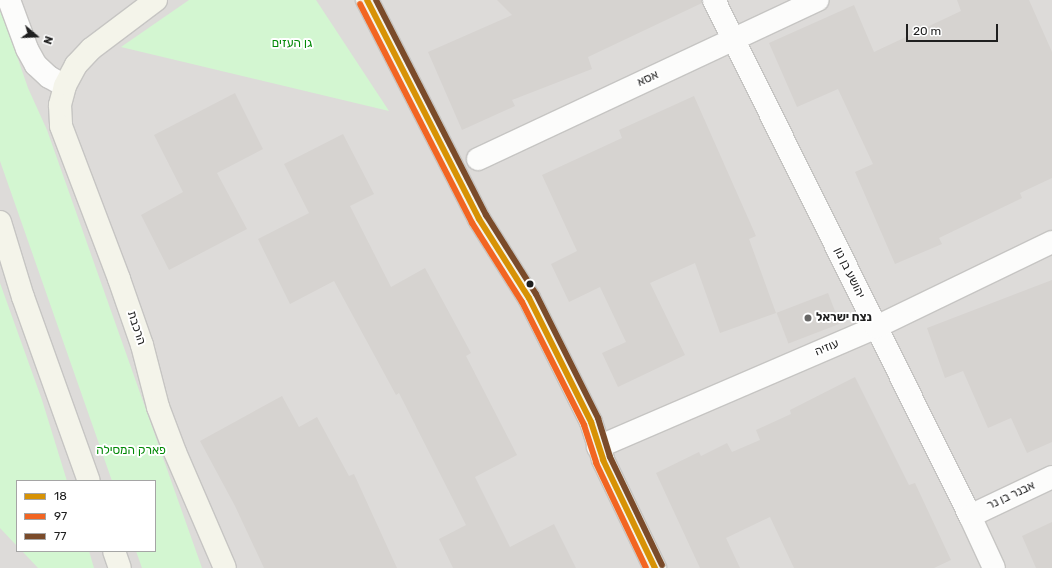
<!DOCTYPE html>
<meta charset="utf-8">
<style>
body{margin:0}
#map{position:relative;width:1052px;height:568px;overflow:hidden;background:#eeebe7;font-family:Rubik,Heebo,sans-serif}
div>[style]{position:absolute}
.residential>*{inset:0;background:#dddbd9}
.park>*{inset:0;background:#d3f6d1}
.building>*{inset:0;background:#d6d3d0;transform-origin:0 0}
.roads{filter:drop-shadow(1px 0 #c6c5c3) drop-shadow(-1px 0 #c6c5c3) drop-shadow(0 1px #c6c5c3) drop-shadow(0 -1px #c6c5c3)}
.street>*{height:22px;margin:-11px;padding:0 11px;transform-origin:11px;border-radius:11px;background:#fcfcfb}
.secondary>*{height:22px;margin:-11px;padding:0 11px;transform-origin:11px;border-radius:11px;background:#f4f4ea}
.bus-1>*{height:6px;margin:-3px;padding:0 3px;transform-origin:3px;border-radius:3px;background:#d79205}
.bus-2>*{height:6px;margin:-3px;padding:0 3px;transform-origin:3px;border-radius:3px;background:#f26522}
.bus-3>*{height:6px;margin:-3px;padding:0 3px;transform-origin:3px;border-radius:3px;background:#7a4b2a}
.dots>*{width:11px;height:11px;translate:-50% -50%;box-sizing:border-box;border:2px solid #fff;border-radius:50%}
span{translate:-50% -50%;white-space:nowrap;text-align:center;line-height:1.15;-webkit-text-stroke:4px #fff;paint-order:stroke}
.park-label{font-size:12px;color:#018905}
.street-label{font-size:12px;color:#1f1f1f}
.poi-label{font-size:12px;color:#1f1f1f;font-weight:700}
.left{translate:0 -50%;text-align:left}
.legend{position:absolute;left:16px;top:480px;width:140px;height:72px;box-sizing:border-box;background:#fff;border:1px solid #a5a5a5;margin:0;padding:5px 7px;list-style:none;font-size:12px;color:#1f1f1f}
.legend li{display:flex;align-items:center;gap:8px;height:20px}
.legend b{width:20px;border:1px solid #a5a5a5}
.north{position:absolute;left:16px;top:16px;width:40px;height:40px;-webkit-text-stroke:3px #fff;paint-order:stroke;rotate:109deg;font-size:11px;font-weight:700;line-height:16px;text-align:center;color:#1f1f1f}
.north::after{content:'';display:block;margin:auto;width:14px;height:18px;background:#1f1f1f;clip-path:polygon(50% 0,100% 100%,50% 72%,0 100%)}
.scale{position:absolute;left:906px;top:24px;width:92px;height:18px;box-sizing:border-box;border:2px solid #1f1f1f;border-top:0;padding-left:5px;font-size:12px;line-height:14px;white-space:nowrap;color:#1f1f1f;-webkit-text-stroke:3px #fff;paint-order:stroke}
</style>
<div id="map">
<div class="residential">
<i style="clip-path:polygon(evenodd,0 0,1052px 0,1052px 568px,0 568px,0 0,17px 481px,155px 481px,155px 551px,17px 551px,17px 481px)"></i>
</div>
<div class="park">
<i style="clip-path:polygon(189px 0,316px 0,389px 111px,121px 47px)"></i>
<i style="clip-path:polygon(0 7px,28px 88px,47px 130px,202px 568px,142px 568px,136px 551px,155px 551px,155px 481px,112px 481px,0 161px)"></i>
<i style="clip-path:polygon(0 283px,42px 400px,67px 481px,17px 481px,17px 546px,0 528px)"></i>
<i style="clip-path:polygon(22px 551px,89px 551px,94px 568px,38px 568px)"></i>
</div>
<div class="building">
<i style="clip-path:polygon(497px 0,702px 0,702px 3px,588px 57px,592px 69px,512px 100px,515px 106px,462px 130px,428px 52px,512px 15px)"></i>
<i style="clip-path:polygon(957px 0,1029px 0,1052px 52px,1052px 178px,1020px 193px,1022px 198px,939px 238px,942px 244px,895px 264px,855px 172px,873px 164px,838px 89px,797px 107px,769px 43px,854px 5px,874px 52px,961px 11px)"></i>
<i style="clip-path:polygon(235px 93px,263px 149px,217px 173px,247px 229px,169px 270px,141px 215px,183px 192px,154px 135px)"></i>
<i style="clip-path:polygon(694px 96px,756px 236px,749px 239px,776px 313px,720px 333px,695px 263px,650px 283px,685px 355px,618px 387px,602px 353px,626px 342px,600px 287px,569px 302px,551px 264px,577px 251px,542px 175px,622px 138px,619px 130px)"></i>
<i style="clip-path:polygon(343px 134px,374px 194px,350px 206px,391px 287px,425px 268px,471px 353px,466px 356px,517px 455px,475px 477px,510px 547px,554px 524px,576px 568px,453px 568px,439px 539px,466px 525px,399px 393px,396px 395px,334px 281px,290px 304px,258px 239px,309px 213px,284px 164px)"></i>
<i style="clip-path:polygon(1052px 280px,1052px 442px,1027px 453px,1011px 418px,988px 428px,963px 371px,945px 378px,927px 328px)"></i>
<i style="left:828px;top:293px;width:33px;height:55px;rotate:69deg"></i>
<i style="clip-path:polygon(855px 377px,909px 485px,915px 483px,951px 560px,934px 568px,794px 568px,770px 517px,726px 538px,740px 568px,700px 568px,656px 473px,699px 452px,701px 456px,727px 443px,732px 452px,760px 440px,756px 430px,791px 414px,790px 410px)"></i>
<i style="clip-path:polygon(282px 396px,299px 427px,317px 417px,349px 476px,354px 474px,397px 568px,264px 568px,235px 506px,200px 441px)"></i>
<i style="clip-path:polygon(1052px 522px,1052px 568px,1036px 568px,1022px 536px)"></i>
</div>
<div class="roads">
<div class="street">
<i style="left:9px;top:0;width:52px;rotate:69.8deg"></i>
<i style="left:27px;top:49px;width:18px;rotate:61deg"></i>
<i style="left:36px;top:65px;width:18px;rotate:43deg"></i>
<i style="left:49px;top:77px;width:18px;rotate:29deg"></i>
<i style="left:714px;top:0;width:576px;rotate:63.61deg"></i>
<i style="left:970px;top:516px;width:57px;rotate:65.2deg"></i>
<i style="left:478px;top:159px;width:375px;rotate:-25.1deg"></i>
<i style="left:598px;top:447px;width:303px;rotate:-23.3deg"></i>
<i style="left:876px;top:327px;width:195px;rotate:-25.8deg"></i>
<i style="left:970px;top:516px;width:91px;rotate:-25.4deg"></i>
</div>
<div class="secondary">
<i style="left:156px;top:0;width:81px;rotate:143deg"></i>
<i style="left:91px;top:49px;width:22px;rotate:133deg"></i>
<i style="left:76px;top:65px;width:24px;rotate:118deg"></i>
<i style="left:65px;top:86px;width:20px;rotate:105deg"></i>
<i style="left:60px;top:105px;width:21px;rotate:87deg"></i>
<i style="left:61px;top:126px;width:164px;rotate:69.2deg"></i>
<i style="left:119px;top:279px;width:70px;rotate:70.8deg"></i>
<i style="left:142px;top:345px;width:64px;rotate:75.5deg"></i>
<i style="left:158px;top:407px;width:48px;rotate:69.3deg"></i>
<i style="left:175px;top:452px;width:126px;rotate:66.7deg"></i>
<i style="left:367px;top:0;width:246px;rotate:62.9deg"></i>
<i style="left:479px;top:219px;width:93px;rotate:57.7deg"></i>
<i style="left:529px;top:298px;width:139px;rotate:63.4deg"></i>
<i style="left:591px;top:422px;width:40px;rotate:72deg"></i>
<i style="left:603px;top:460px;width:120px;rotate:64.3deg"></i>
<i style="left:0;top:222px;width:78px;rotate:73deg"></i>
<i style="left:23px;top:297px;width:195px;rotate:70.3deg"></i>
<i style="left:114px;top:551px;width:18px;rotate:71deg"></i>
</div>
</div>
<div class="bus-1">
<i style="left:367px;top:0;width:246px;rotate:62.9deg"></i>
<i style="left:479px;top:219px;width:93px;rotate:57.7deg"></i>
<i style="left:529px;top:298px;width:139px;rotate:63.4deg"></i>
<i style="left:591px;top:422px;width:40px;rotate:72deg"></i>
<i style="left:603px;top:460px;width:120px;rotate:64.3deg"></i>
</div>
<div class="bus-2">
<i style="left:360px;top:4px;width:246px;rotate:62.9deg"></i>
<i style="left:472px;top:223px;width:93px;rotate:57.7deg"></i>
<i style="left:522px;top:302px;width:138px;rotate:63.2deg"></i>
<i style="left:584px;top:425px;width:40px;rotate:72deg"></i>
<i style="left:596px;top:463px;width:116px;rotate:64.5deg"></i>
</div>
<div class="bus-3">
<i style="left:376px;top:0;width:242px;rotate:62.9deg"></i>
<i style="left:486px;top:215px;width:93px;rotate:57.7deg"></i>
<i style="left:536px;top:294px;width:139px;rotate:63.4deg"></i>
<i style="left:598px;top:418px;width:41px;rotate:72.9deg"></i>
<i style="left:610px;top:457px;width:120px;rotate:64.3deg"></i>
</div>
<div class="dots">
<i style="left:530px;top:284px;background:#1f1f1f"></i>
<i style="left:808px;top:318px;background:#676665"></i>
</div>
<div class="park-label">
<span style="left:292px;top:44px">גן העזים</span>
<span style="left:131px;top:451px">פארק המסילה</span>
</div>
<div class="street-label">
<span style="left:648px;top:79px;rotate:-25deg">אסא</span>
<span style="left:849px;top:273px;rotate:64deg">יהושע בן נון</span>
<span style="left:136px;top:328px;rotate:72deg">הרכבת</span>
<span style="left:827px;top:348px;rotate:-23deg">עוזיה</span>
<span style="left:1011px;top:496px;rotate:-25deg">אבנר בן נר</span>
</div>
<div class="poi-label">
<span class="left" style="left:816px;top:318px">נצח ישראל</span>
</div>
<ul class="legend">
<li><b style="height:5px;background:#d79205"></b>18</li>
<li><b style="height:5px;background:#f26522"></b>97</li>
<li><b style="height:5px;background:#7a4b2a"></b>77</li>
</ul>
<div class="north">N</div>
<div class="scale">20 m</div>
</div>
